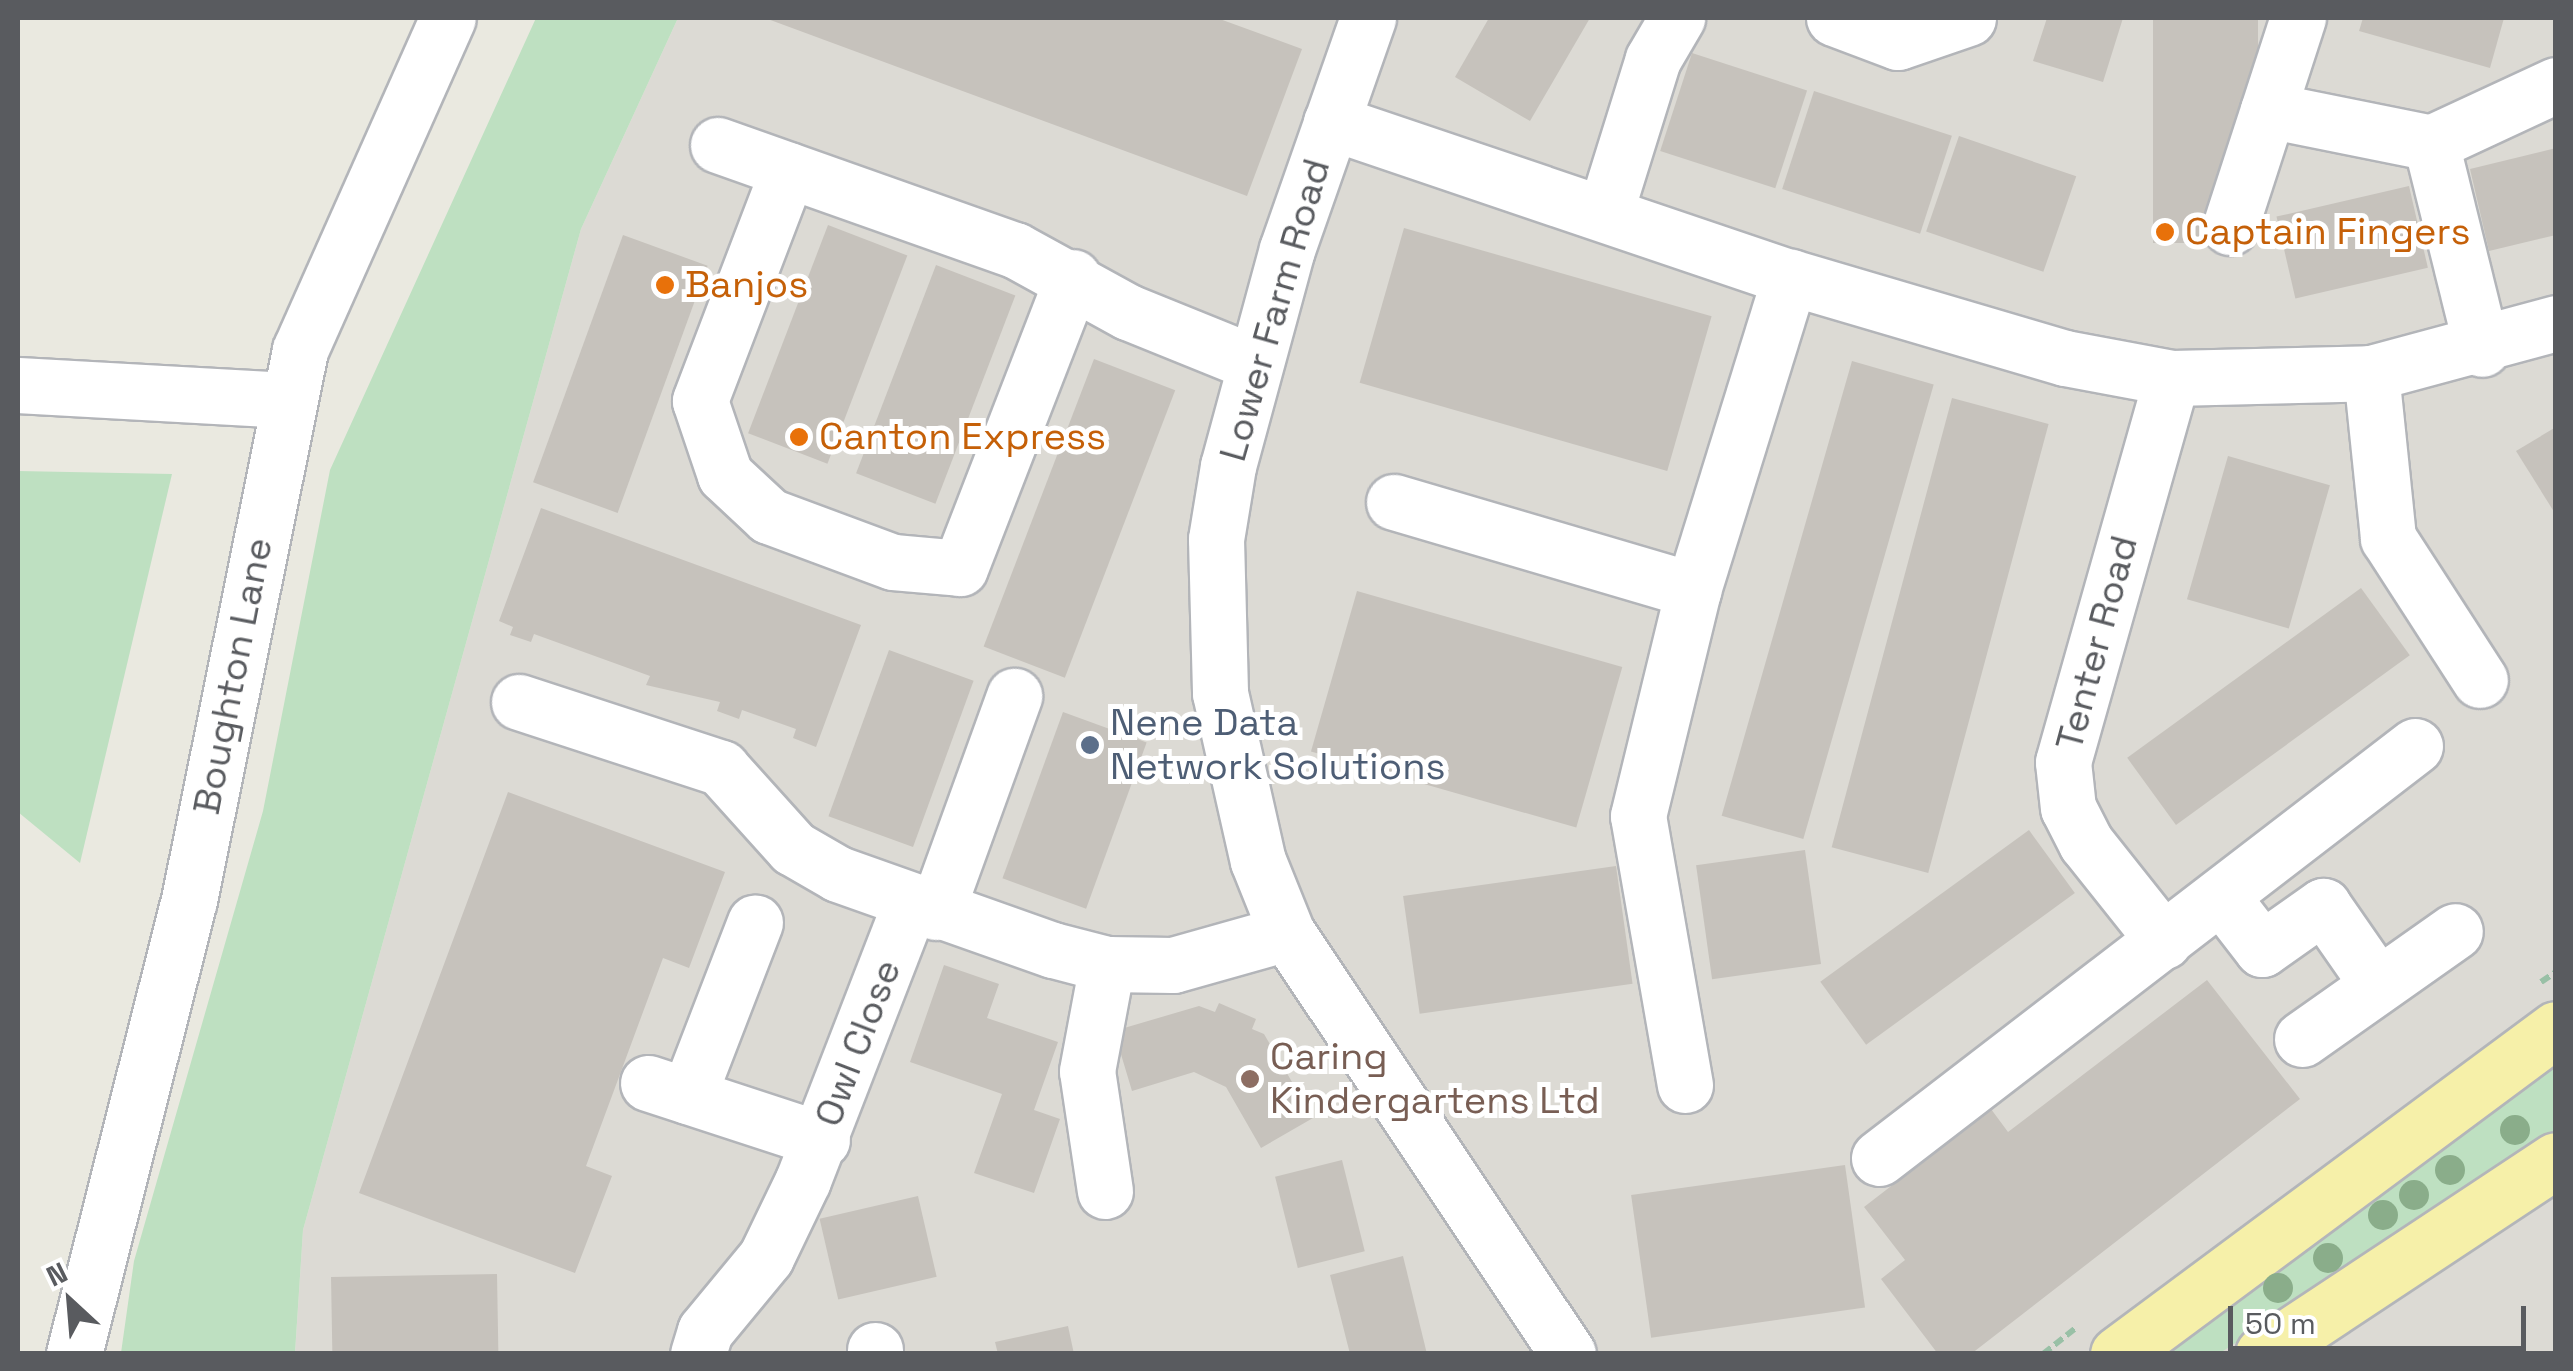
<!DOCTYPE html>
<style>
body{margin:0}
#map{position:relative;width:2573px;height:1371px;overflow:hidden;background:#eae9e0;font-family:"Space Grotesk",sans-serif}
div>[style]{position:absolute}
.industrial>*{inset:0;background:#dcdad4}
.green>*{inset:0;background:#bee0c1}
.building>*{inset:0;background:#c6c2bc;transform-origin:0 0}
.path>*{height:6px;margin-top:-3px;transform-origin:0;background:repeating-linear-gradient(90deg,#99c0a6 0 10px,transparent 0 15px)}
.roads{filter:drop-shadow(2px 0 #b3b5b9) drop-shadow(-2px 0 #b3b5b9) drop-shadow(0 2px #b3b5b9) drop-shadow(0 -2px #b3b5b9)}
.minor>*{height:55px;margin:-27.5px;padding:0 27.5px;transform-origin:27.5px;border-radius:27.5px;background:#fff}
.major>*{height:55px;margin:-27.5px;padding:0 27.5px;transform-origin:27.5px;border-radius:27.5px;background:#f6f0a9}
.trees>*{width:30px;height:30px;margin:-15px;border-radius:50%;background:#8aad8a}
.dots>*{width:28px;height:28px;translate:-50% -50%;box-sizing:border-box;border:5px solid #fff;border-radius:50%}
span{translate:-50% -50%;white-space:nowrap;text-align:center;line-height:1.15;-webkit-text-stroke:10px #fff;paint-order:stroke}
.food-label{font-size:38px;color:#c56008}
.left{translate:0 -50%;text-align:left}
.street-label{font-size:38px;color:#595b5f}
.service-label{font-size:38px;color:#4e5e75}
.education-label{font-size:38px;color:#785e54}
.frame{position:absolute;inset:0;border:20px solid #595b5f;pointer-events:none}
.north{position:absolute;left:20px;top:1251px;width:100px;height:100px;-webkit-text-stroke:8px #fff;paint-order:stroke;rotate:334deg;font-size:28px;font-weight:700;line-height:40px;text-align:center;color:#595b5f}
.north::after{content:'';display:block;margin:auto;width:35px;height:45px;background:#595b5f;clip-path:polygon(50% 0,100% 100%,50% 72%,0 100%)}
.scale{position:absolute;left:2228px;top:1306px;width:298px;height:45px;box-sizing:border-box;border:5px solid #595b5f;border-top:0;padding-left:12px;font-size:30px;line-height:35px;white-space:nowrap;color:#595b5f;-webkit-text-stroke:8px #fff;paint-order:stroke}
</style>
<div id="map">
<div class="industrial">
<i style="clip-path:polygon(678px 18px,2555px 18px,2555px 1353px,295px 1354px,303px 1230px,581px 229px)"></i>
</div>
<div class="green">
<i style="clip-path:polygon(536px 18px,678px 18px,581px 229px,303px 1230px,295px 1353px,121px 1353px,134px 1261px,263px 811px,330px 470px)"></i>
<i style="clip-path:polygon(18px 471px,172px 474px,80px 863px,18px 812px)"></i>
<i style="clip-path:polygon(2555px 1062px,2555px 1135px,2220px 1353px,2155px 1354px)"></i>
</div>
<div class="building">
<i style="clip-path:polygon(765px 18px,1217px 18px,1302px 49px,1247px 196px)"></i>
<i style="clip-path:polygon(1489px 18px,1590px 18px,1530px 121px,1455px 77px)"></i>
<i style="clip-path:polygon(2047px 18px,2123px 18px,2103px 82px,2033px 61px)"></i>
<i style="left:2153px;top:18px;width:105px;height:225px"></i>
<i style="clip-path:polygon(2363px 18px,2504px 18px,2490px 68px,2359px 31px)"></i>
<i style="left:1692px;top:53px;width:121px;height:103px;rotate:18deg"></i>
<i style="left:1814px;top:91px;width:145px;height:103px;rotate:18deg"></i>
<i style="left:1959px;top:136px;width:124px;height:101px;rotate:19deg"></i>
<i style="clip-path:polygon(2556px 148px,2556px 235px,2489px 251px,2470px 169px)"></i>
<i style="left:2409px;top:186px;width:84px;height:136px;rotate:77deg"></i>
<i style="left:828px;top:225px;width:85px;height:223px;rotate:21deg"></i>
<i style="left:1404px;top:228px;width:320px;height:161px;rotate:16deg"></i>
<i style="left:623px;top:235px;width:90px;height:263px;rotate:20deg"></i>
<i style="left:936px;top:265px;width:85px;height:223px;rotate:21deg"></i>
<i style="left:1094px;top:359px;width:87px;height:308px;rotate:21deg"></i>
<i style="left:1852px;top:361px;width:85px;height:473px;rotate:16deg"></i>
<i style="left:1952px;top:398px;width:100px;height:465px;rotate:15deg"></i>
<i style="clip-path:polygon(2556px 427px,2556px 515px,2516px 451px)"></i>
<i style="left:2228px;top:456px;width:106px;height:149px;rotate:16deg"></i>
<i style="clip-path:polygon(541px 508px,861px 625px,816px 747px,793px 738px,796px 729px,742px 710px,739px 719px,717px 711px,720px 702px,646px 685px,650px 676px,534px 634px,531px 642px,510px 635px,513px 627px,499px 621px)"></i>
<i style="left:2361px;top:588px;width:83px;height:289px;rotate:54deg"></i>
<i style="left:1357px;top:591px;width:276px;height:167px;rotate:16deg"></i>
<i style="left:889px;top:650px;width:90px;height:177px;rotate:20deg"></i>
<i style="left:1063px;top:712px;width:89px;height:177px;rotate:20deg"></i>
<i style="clip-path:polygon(508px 792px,725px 872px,689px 968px,663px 958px,586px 1166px,612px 1176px,575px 1273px,359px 1193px)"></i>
<i style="left:2029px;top:830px;width:78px;height:258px;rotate:54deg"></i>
<i style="left:1805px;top:850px;width:115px;height:110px;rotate:82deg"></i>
<i style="left:1616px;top:866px;width:119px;height:215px;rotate:82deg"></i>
<i style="clip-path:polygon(944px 965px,999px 984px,987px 1018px,1058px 1042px,1034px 1110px,1060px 1119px,1034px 1193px,974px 1173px,1002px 1094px,910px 1062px)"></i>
<i style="clip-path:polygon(2207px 980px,2300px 1099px,1971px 1354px,1938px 1354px,1881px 1279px,1905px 1260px,1864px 1207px,1991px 1109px,2008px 1132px)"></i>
<i style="clip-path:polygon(1219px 1003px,1256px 1019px,1252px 1029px,1264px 1034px,1313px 1118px,1261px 1148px,1226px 1087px,1194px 1072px,1132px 1091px,1114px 1031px,1199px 1006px,1215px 1012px)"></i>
<i style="left:1342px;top:1160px;width:94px;height:69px;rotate:76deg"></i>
<i style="left:1845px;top:1165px;width:144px;height:216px;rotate:82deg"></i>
<i style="left:918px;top:1196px;width:83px;height:101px;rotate:77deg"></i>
<i style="clip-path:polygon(1403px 1256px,1427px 1354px,1350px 1354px,1330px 1275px)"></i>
<i style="left:497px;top:1274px;width:80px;height:166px;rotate:89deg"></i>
<i style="clip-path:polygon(1068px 1326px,1074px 1354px,998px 1354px,995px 1342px)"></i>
</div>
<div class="path">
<i style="left:2541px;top:982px;width:18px;rotate:-34deg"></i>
<i style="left:2043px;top:1354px;width:43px;rotate:-38.5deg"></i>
</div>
<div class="roads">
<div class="minor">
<i style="left:1368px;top:18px;width:245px;rotate:109.3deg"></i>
<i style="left:1287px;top:249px;width:225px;rotate:105.2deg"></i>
<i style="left:1228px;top:466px;width:74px;rotate:99.3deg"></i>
<i style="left:1216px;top:539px;width:154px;rotate:88.5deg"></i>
<i style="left:1220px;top:693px;width:172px;rotate:77.3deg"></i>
<i style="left:1258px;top:861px;width:78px;rotate:68.1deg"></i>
<i style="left:1287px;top:933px;width:506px;rotate:56.28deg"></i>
<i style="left:1834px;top:18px;width:68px;rotate:20.6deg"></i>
<i style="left:1898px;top:42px;width:74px;rotate:-18.9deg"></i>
<i style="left:2268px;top:110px;width:166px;rotate:11.4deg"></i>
<i style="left:2431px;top:143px;width:138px;rotate:-24.9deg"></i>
<i style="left:1331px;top:122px;width:484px;rotate:18.7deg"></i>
<i style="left:1790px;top:277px;width:287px;rotate:16.4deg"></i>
<i style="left:2065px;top:358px;width:109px;rotate:10.6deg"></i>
<i style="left:2172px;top:378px;width:199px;rotate:-1.4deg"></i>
<i style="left:2371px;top:373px;width:192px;rotate:-15.1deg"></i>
<i style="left:2431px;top:143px;width:212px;rotate:76.1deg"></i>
<i style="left:718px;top:145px;width:315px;rotate:19.5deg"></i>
<i style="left:1015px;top:250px;width:129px;rotate:28.8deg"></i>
<i style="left:1128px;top:312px;width:134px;rotate:22deg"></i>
<i style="left:788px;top:170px;width:247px;rotate:110.9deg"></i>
<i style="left:700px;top:401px;width:78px;rotate:71.3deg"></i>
<i style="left:725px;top:475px;width:60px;rotate:43deg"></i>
<i style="left:769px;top:516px;width:132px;rotate:20.4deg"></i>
<i style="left:893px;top:562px;width:67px;rotate:5.1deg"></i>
<i style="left:960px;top:568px;width:312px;rotate:-68.8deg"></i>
<i style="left:1605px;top:213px;width:161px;rotate:-72.7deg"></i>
<i style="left:1653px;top:59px;width:48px;rotate:-59.7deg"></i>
<i style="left:2230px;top:227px;width:220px;rotate:-72deg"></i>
<i style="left:2371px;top:373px;width:166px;rotate:84.1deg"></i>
<i style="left:2388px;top:538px;width:169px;rotate:57.1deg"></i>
<i style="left:18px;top:385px;width:269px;rotate:3.2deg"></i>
<i style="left:1394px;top:502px;width:312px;rotate:16.4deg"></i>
<i style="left:519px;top:702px;width:213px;rotate:18.1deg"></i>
<i style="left:721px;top:768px;width:108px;rotate:48deg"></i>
<i style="left:793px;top:848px;width:52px;rotate:30deg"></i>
<i style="left:838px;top:874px;width:228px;rotate:19.5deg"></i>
<i style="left:1053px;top:950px;width:56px;rotate:14.5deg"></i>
<i style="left:1107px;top:964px;width:66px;rotate:0.9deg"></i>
<i style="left:1173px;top:965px;width:118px;rotate:-15.7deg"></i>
<i style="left:2221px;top:896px;width:67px;rotate:52.3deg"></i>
<i style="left:2262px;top:949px;width:75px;rotate:-35.2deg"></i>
<i style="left:2323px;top:906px;width:96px;rotate:55.2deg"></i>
<i style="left:936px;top:912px;width:230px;rotate:-70.1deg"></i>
<i style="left:2164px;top:941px;width:125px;rotate:-128.5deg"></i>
<i style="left:2086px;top:843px;width:39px;rotate:-117deg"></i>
<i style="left:2068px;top:808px;width:46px;rotate:-96.2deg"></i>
<i style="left:2063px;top:762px;width:399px;rotate:-74.2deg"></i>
<i style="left:2302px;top:1039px;width:187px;rotate:-35.2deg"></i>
<i style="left:648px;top:1083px;width:183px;rotate:18.1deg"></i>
<i style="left:1685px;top:1085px;width:273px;rotate:-99.9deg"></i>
<i style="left:1638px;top:816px;width:233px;rotate:-76.3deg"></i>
<i style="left:1693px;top:590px;width:328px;rotate:-72.8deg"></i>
<i style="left:688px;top:1096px;width:186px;rotate:-68.9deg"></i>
<i style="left:1879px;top:1158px;width:676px;rotate:-37.55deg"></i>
<i style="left:1105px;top:1191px;width:121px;rotate:-98.5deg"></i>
<i style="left:1087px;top:1071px;width:109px;rotate:-79.4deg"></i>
<i style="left:875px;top:1350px;width:4px;rotate:90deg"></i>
<i style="left:74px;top:1354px;width:468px;rotate:-75.8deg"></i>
<i style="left:189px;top:900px;width:561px;rotate:-78.59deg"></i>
<i style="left:300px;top:350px;width:363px;rotate:-66deg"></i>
<i style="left:698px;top:1354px;width:24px;rotate:-73deg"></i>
<i style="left:705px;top:1331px;width:96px;rotate:-50.5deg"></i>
<i style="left:766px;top:1257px;width:85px;rotate:-64.3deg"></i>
<i style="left:803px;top:1180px;width:296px;rotate:-68.8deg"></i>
</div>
<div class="major">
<i style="left:2118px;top:1354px;width:545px;rotate:-36.58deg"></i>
<i style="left:2263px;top:1354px;width:351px;rotate:-33.5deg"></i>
</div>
</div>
<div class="trees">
<i style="left:2515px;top:1130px"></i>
<i style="left:2450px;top:1170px"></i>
<i style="left:2414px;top:1195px"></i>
<i style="left:2383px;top:1215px"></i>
<i style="left:2328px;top:1258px"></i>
<i style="left:2278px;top:1288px"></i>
</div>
<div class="dots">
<i style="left:2165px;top:232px;background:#e8710a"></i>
<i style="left:665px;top:285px;background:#e8710a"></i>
<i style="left:799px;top:437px;background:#e8710a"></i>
<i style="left:1090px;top:745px;background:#5c6f8a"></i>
<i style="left:1250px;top:1079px;background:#8d6e63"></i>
</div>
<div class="food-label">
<span class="left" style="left:2185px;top:232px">Captain Fingers</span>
<span class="left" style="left:685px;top:285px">Banjos</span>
<span class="left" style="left:819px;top:437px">Canton Express</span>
</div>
<div class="street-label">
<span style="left:1275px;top:310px;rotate:-74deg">Lower Farm Road</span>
<span style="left:2097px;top:643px;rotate:-75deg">Tenter Road</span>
<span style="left:233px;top:676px;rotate:-79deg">Boughton Lane</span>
<span style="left:858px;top:1043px;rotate:-69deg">Owl Close</span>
</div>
<div class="service-label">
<span class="left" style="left:1110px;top:745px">Nene Data<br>Network Solutions</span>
</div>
<div class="education-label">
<span class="left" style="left:1270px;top:1079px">Caring<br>Kindergartens Ltd</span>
</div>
<div class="frame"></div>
<div class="north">N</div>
<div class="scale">50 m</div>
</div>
